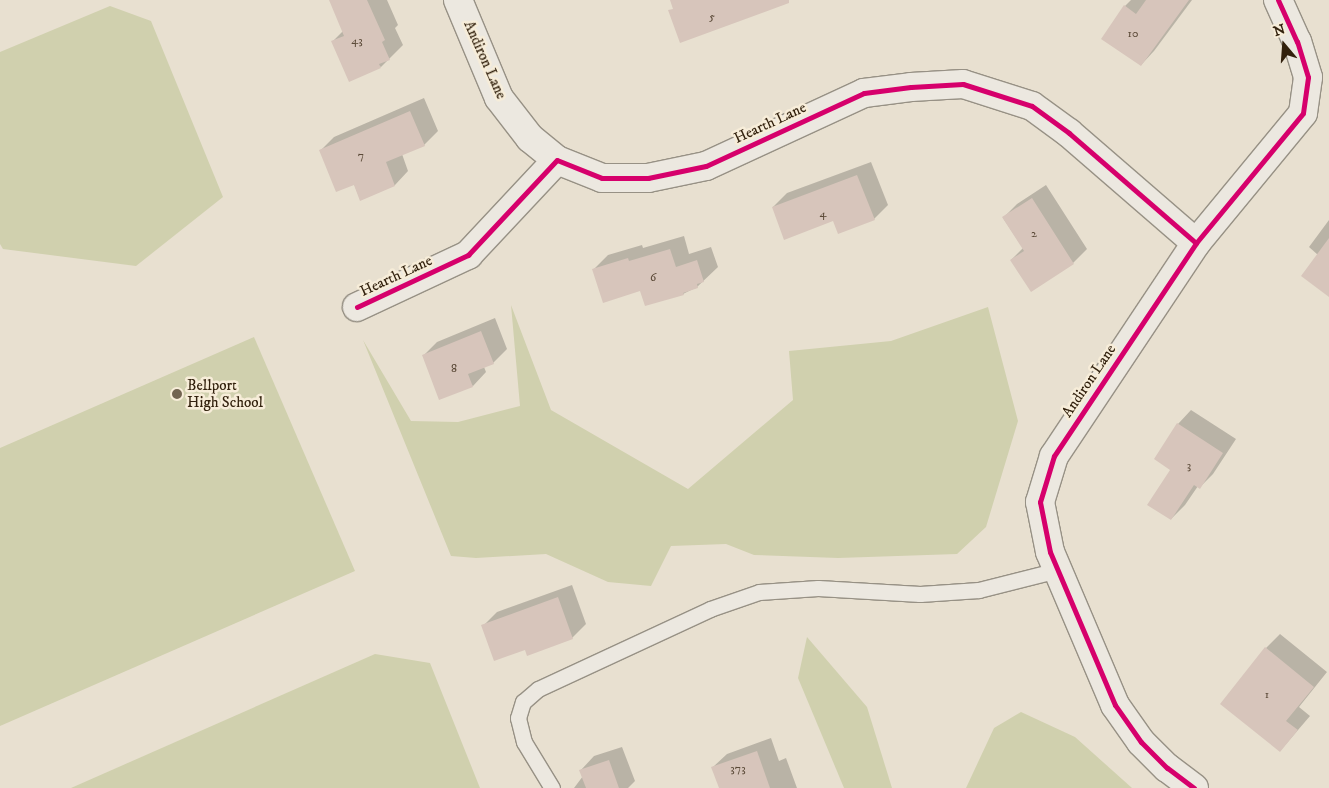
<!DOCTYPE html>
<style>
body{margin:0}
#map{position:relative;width:1329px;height:788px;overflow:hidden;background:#e8e0d0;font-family:"IM FELL DW Pica",serif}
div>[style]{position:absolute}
.green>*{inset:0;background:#d0d0ae}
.shadow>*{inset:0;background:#0003}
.building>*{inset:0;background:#d7c5bb}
.roads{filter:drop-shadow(1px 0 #979185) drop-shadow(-1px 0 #979185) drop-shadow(0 1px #979185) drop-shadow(0 -1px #979185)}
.service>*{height:15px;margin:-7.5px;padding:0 7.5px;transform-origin:7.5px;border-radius:7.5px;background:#ece8e0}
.minor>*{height:28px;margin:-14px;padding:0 14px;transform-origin:14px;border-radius:14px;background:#ece8e0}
.cycleway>*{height:5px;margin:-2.5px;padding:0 2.5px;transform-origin:2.5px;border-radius:2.5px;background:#d6006c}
.dots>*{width:14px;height:14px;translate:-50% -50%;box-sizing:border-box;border:2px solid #f7edd9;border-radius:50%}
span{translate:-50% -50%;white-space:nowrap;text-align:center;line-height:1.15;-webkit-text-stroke:5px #f7edd9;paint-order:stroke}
.number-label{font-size:12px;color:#5b4a38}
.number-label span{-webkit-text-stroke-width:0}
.street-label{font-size:15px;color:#32210d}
.poi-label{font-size:15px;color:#32210d}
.left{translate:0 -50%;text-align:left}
.north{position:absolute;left:1259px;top:20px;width:50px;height:50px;-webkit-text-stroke:4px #f7edd9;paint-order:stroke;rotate:342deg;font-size:14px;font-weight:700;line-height:20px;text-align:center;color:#32210d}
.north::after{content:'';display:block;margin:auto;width:18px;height:22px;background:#32210d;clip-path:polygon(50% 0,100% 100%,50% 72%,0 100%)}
</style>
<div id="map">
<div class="green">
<i style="clip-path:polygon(110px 6px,151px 21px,223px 197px,136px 266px,3px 249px,0 244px,0 52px)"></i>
<i style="clip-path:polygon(511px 305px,551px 410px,688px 489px,793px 400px,789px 351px,891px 341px,988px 307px,1018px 421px,986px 527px,957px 554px,838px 558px,754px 555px,726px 544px,671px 546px,651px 586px,608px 582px,546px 554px,476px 558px,451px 556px,363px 340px,411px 421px,458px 422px,520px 406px)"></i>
<i style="clip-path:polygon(254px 337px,355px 571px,0 726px,0 448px)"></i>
<i style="clip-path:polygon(807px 637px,867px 707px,892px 788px,844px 788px,798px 678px)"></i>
<i style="clip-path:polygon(375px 654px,430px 663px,480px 788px,71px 788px)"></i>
<i style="clip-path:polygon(1021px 712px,1075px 737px,1132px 788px,966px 788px,994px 728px)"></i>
</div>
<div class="shadow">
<i style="clip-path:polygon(336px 0,387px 0,398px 25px,395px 28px,403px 45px,381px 67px,333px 41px,343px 31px)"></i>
<i style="clip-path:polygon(1131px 0,1192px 0,1154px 51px,1141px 65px,1125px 6px)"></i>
<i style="clip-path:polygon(424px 98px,438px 131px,424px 145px,402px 154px,408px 171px,395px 185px,360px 199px,354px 184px,321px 150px,334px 137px)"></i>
<i style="clip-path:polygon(871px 162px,888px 205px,874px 219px,773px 207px,787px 193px)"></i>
<i style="clip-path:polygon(1046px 185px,1087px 249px,1073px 263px,1011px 260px,1023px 248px,1003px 218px,1017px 204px)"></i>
<i style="clip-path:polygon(1329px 220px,1329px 296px,1318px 255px,1309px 247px)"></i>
<i style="clip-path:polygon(684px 236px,689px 254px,711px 247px,718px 267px,697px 287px,683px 294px,641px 290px,594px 269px,608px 255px,642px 245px,643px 248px)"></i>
<i style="clip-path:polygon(495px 318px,507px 349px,493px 363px,484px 367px,486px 372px,473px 386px,423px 356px,437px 342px)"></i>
<i style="clip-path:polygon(1191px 410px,1236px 439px,1213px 474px,1200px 487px,1198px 486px,1185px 505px,1171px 519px,1172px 469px,1178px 424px)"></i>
<i style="clip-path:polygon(572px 585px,586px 624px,572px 638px,526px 648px,483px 626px,497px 612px)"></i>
<i style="clip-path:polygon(1280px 634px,1327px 672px,1299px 707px,1310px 716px,1280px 751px,1266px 648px)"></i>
<i style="clip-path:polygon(771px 738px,779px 761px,786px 758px,797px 788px,720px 788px,713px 767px,727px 754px)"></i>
<i style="clip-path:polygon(622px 747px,635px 781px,628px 788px,574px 788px,583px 776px,581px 770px,594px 756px)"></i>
</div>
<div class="building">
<i style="clip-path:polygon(329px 0,367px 0,385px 40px,382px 42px,390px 60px,379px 64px,381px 68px,349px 82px,331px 41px,344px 36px)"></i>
<i style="clip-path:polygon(670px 0,789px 0,789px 3px,680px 43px,668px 10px,673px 9px)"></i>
<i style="clip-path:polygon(1146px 0,1189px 0,1141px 66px,1101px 39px,1124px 5px,1136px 14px)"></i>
<i style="clip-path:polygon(410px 111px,425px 146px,386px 162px,395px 186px,360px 201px,354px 185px,336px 192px,319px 150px)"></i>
<i style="clip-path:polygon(857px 175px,875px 220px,838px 234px,833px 221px,784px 240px,772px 207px)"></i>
<i style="clip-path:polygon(1032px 198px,1074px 264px,1031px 292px,1010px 260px,1024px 251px,1002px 217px)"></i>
<i style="clip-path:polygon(1329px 238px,1329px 297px,1301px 276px)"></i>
<i style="clip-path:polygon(670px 249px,676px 267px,697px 260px,704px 282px,697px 284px,698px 288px,683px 293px,684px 295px,645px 306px,640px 291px,603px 303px,592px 269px,628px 258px,629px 261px)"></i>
<i style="clip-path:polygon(481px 331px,494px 364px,468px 374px,473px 387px,439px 400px,422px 355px)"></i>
<i style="clip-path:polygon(1177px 423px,1223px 453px,1200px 489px,1194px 485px,1171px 520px,1147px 505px,1170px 470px,1154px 459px)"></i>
<i style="clip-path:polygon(558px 597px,573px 639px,527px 656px,525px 650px,494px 661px,481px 625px)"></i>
<i style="clip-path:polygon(1265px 647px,1314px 687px,1286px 721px,1298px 730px,1280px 752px,1220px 704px)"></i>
<i style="clip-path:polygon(757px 751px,770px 788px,719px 788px,711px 767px)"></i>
<i style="clip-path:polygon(609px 760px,619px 788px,586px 788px,579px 770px)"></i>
</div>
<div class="roads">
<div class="service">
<i style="left:552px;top:788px;width:54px;rotate:-121.3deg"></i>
<i style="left:524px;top:742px;width:25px;rotate:-104deg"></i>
<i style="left:518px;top:718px;width:17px;rotate:-73deg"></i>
<i style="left:523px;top:702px;width:20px;rotate:-41deg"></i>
<i style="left:538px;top:689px;width:190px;rotate:-24.9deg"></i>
<i style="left:710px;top:609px;width:52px;rotate:-19.1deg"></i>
<i style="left:759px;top:592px;width:59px;rotate:-3.9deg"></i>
<i style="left:818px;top:588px;width:102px;rotate:3.4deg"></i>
<i style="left:920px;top:594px;width:59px;rotate:-3.9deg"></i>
<i style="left:979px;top:590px;width:81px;rotate:-14.2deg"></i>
</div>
<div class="minor">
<i style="left:458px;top:0;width:106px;rotate:67.3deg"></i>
<i style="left:499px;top:98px;width:51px;rotate:52.2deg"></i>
<i style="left:530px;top:138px;width:35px;rotate:39deg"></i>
<i style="left:357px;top:307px;width:123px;rotate:-25.1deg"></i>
<i style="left:468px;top:255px;width:130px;rotate:-46.9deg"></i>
<i style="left:557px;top:160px;width:48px;rotate:21.8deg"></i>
<i style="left:602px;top:178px;width:46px"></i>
<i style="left:648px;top:178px;width:59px;rotate:-11.7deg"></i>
<i style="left:706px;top:166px;width:174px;rotate:-24.8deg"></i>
<i style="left:864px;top:93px;width:47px;rotate:-7.3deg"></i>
<i style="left:911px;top:87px;width:52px;rotate:-3.3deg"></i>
<i style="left:963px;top:84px;width:72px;rotate:17.7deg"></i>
<i style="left:1032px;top:106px;width:46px;rotate:36.1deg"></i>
<i style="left:1069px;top:133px;width:168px;rotate:40.9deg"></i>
<i style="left:1194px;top:788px;width:34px;rotate:-143deg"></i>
<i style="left:1167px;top:768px;width:37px;rotate:-135deg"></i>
<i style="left:1141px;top:742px;width:45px;rotate:-125.1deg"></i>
<i style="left:1115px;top:705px;width:166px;rotate:-113deg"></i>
<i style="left:1050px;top:552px;width:51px;rotate:-101.3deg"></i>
<i style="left:1040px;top:502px;width:48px;rotate:-73.1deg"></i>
<i style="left:1054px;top:456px;width:256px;rotate:-56.3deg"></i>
<i style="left:1196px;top:243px;width:168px;rotate:-50.5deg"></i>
<i style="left:1303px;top:113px;width:36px;rotate:-82deg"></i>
<i style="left:1308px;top:77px;width:37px;rotate:-107deg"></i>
<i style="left:1297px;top:42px;width:46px;rotate:-114.3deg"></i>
</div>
</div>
<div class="cycleway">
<i style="left:357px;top:307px;width:123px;rotate:-25.1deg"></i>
<i style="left:468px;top:255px;width:130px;rotate:-46.9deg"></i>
<i style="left:557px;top:160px;width:48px;rotate:21.8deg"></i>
<i style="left:602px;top:178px;width:46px"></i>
<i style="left:648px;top:178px;width:59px;rotate:-11.7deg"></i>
<i style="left:706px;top:166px;width:174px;rotate:-24.8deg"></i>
<i style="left:864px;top:93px;width:47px;rotate:-7.3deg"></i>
<i style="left:911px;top:87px;width:52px;rotate:-3.3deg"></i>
<i style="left:963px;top:84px;width:72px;rotate:17.7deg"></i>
<i style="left:1032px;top:106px;width:46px;rotate:36.1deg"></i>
<i style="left:1069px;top:133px;width:168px;rotate:40.9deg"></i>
<i style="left:1194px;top:788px;width:34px;rotate:-143deg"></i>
<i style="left:1167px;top:768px;width:37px;rotate:-135deg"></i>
<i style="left:1141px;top:742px;width:45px;rotate:-125.1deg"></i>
<i style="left:1115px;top:705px;width:166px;rotate:-113deg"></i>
<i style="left:1050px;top:552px;width:51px;rotate:-101.3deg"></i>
<i style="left:1040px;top:502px;width:48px;rotate:-73.1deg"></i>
<i style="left:1054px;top:456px;width:256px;rotate:-56.3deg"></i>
<i style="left:1196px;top:243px;width:168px;rotate:-50.5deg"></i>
<i style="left:1303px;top:113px;width:36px;rotate:-82deg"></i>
<i style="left:1308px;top:77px;width:37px;rotate:-107deg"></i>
<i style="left:1297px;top:42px;width:46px;rotate:-114.3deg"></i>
</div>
<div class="dots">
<i style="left:177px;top:394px;background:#726451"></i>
</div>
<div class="number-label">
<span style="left:712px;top:17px">5</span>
<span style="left:1133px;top:34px">10</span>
<span style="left:357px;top:41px">43</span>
<span style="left:361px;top:156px">7</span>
<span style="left:823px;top:214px">4</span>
<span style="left:1034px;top:234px">2</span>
<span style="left:653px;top:278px">6</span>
<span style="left:454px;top:369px">8</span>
<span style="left:1189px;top:466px">3</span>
<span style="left:1267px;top:695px">1</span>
<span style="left:738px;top:769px">373</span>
</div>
<div class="street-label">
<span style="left:485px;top:60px;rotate:66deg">Andiron Lane</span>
<span style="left:770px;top:123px;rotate:-25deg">Hearth Lane</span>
<span style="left:396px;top:276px;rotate:-25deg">Hearth Lane</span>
<span style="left:1089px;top:381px;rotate:-56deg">Andiron Lane</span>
</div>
<div class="poi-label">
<span class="left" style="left:187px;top:394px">Bellport<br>High School</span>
</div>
<div class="north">N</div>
</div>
